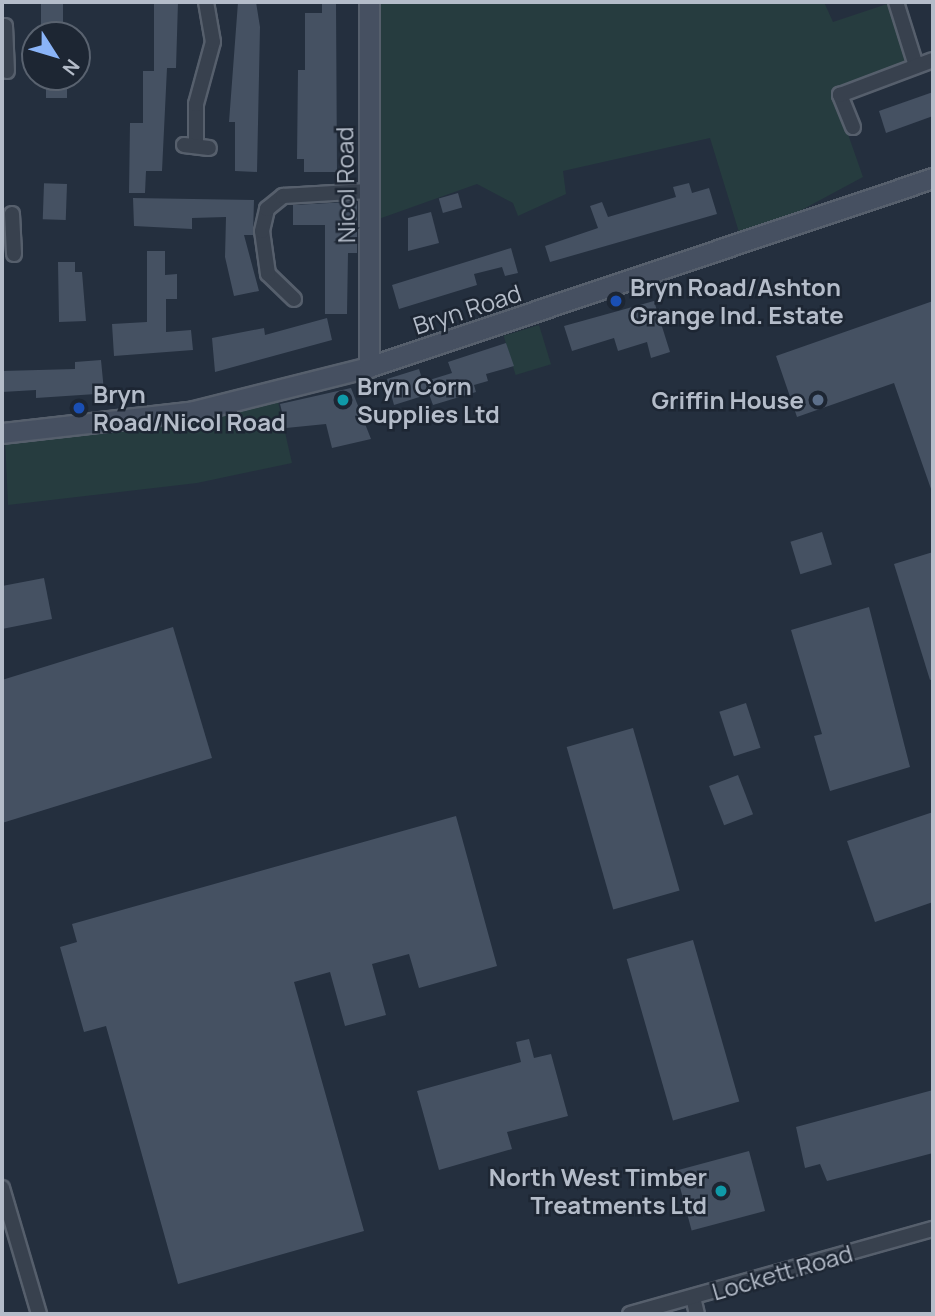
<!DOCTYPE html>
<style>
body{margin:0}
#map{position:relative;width:935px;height:1316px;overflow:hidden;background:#242f3e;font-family:Manrope,sans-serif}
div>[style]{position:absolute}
.green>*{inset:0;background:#263c3f;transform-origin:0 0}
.building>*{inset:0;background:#455162;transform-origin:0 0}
.roads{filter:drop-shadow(2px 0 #565f6c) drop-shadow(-2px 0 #565f6c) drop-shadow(0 2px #565f6c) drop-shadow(0 -2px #565f6c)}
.street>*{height:14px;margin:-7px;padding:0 7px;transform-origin:7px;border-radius:7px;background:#38414e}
.secondary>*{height:19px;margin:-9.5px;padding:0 9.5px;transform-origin:9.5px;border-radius:9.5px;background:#465061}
.dots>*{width:19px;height:19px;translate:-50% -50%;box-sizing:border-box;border:4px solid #1d2633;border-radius:50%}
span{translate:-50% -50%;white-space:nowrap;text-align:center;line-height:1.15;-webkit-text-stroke:5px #1d2633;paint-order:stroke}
.street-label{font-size:24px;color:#b4bcc9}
.poi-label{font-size:24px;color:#b4bcc9;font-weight:700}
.left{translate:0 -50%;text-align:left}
.right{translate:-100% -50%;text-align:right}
.frame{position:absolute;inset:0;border:4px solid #b4bcc9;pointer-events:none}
.north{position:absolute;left:21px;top:21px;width:70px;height:70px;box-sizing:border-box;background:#1d2633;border:2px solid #59626f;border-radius:50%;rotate:127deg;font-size:19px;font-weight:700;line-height:28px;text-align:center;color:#b4bcc9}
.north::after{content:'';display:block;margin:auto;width:24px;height:32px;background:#8ab4f8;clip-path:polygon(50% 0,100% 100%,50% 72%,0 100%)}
</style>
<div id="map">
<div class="green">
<i style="clip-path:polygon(381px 2px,824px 2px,833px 22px,893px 2px,911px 63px,835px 97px,863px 177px,742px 242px,710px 138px,563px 171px,566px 194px,518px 216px,513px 203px,477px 184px,373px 221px)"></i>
<i style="left:539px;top:325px;width:41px;height:37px;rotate:73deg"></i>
<i style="clip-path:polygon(277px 397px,292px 463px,197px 483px,8px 505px,5px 438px)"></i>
</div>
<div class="building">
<i style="left:41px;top:2px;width:22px;height:33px"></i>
<i style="clip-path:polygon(154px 2px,178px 2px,176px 68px,167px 68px,162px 171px,146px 171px,145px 193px,129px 193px,130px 123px,143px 123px,143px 71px,154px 71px)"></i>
<i style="clip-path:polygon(238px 2px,256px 2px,260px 27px,257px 172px,235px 171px,235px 122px,229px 122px)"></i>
<i style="clip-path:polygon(322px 2px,336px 2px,337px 172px,304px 172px,304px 159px,297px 159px,298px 70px,305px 70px,305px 13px,322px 13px)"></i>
<i style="left:46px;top:77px;width:21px;height:21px"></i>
<i style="clip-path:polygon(933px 92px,933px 116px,886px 133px,879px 111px)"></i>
<i style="clip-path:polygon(689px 183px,692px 193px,709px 188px,717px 214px,550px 262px,545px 246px,598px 228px,590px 206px,602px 202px,608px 217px,676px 197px,673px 187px)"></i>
<i style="left:67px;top:184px;width:36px;height:23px;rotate:92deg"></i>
<i style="left:458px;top:193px;width:15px;height:20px;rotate:74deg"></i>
<i style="clip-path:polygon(133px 198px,254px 200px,253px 235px,244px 235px,259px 291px,234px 296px,225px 257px,226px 217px,192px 218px,192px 229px,134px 226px)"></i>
<i style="clip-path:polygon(348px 202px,357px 202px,357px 253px,348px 253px,347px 314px,325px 314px,325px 225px,293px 225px,293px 205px)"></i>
<i style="clip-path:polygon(431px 212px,439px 243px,408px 251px,408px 218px)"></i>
<i style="clip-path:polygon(511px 248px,518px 273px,505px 276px,502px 267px,474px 274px,477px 285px,399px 309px,392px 285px)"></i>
<i style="clip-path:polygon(147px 251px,165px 251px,165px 275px,177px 274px,177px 299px,166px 299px,166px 332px,191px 330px,193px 350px,114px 356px,112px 324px,147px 322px)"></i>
<i style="clip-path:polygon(58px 262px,75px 262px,75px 272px,82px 272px,86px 321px,59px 322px)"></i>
<i style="clip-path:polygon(654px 301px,670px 352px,651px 358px,647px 342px,618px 351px,614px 338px,572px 351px,564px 326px)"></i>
<i style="clip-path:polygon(933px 301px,933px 489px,931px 489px,894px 383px,797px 417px,776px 356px)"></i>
<i style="clip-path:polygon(327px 318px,332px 340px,215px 372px,212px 338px,264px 328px,265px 335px)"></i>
<i style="clip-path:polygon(506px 343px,514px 366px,486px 374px,488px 381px,474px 385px,476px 392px,433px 405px,429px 394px,394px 405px,387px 379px,419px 369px,423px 382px,452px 373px,448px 362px)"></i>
<i style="clip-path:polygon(101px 360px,104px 391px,96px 394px,36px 398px,36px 390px,2px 392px,2px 371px,75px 369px,75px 362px)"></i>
<i style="clip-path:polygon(351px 388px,371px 439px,332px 448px,326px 424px,286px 428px,280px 404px)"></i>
<i style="left:822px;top:532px;width:34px;height:33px;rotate:73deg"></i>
<i style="clip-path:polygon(933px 552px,933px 679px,930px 680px,894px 564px)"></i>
<i style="clip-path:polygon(44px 578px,52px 619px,2px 629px,2px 586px)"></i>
<i style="clip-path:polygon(869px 607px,910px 767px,830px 791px,814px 736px,822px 734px,791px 630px)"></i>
<i style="clip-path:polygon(173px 627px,212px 758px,2px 823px,2px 680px)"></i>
<i style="left:746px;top:703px;width:47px;height:28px;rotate:72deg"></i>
<i style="left:633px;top:728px;width:169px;height:69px;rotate:74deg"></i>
<i style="left:738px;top:775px;width:42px;height:31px;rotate:69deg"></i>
<i style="clip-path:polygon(933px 812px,933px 902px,875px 922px,847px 841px)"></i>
<i style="clip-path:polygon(456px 816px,497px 966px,419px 988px,409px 954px,372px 964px,386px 1015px,345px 1026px,330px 972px,294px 982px,364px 1231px,178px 1284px,106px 1026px,84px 1032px,60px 947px,77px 942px,72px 924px)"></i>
<i style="left:693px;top:940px;width:168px;height:69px;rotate:74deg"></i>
<i style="clip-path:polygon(529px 1039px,534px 1058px,551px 1054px,568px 1116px,507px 1132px,512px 1149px,439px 1170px,417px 1091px,521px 1062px,516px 1042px)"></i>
<i style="clip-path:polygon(933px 1090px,933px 1153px,827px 1181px,820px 1164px,805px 1168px,796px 1127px)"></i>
<i style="left:749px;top:1151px;width:62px;height:76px;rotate:75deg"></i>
</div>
<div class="roads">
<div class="street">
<i style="left:896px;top:2px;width:67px;rotate:72.6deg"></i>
<i style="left:5px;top:26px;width:45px;rotate:87.5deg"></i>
<i style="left:853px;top:127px;width:35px;rotate:-112deg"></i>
<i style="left:840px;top:95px;width:99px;rotate:-20.6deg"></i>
<i style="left:196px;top:144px;width:40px;rotate:-90deg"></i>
<i style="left:196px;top:104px;width:64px;rotate:-74.7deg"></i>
<i style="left:213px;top:42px;width:41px;rotate:-99.9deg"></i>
<i style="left:184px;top:145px;width:25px;rotate:7deg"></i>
<i style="left:12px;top:214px;width:40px;rotate:87.1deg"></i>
<i style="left:294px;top:299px;width:36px;rotate:-136deg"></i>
<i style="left:268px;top:274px;width:43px;rotate:-97.9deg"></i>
<i style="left:262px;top:231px;width:23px;rotate:-77deg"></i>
<i style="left:267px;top:209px;width:21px;rotate:-39deg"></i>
<i style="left:283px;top:196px;width:85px;rotate:-3.4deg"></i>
<i style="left:2px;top:1188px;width:131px;rotate:73.6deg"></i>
<i style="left:693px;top:1297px;width:17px;rotate:77deg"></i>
<i style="left:630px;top:1314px;width:315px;rotate:-15.7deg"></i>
</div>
<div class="secondary">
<i style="left:369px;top:2px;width:365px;rotate:90deg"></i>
<i style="left:2px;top:433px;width:193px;rotate:-6.5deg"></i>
<i style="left:194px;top:411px;width:180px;rotate:-14.1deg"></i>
<i style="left:369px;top:367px;width:595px;rotate:-18.53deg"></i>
</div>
</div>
<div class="dots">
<i style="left:616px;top:301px;background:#1a4fb4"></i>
<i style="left:343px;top:400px;background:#0f9aa8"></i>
<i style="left:818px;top:400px;background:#5c6f8a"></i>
<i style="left:79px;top:408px;background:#1a4fb4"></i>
<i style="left:721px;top:1191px;background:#0f9aa8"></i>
</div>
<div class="street-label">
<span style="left:345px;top:185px;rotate:-91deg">Nicol Road</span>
<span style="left:467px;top:309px;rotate:-18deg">Bryn Road</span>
<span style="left:782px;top:1272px;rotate:-16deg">Lockett Road</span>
</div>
<div class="poi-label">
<span class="left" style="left:630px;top:301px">Bryn Road/Ashton<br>Grange Ind. Estate</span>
<span class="left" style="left:357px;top:400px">Bryn Corn<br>Supplies Ltd</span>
<span class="left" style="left:93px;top:408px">Bryn<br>Road/Nicol Road</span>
<span class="right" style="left:804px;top:400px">Griffin House</span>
<span class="right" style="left:707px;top:1191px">North West Timber<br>Treatments Ltd</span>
</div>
<div class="frame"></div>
<div class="north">N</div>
</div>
